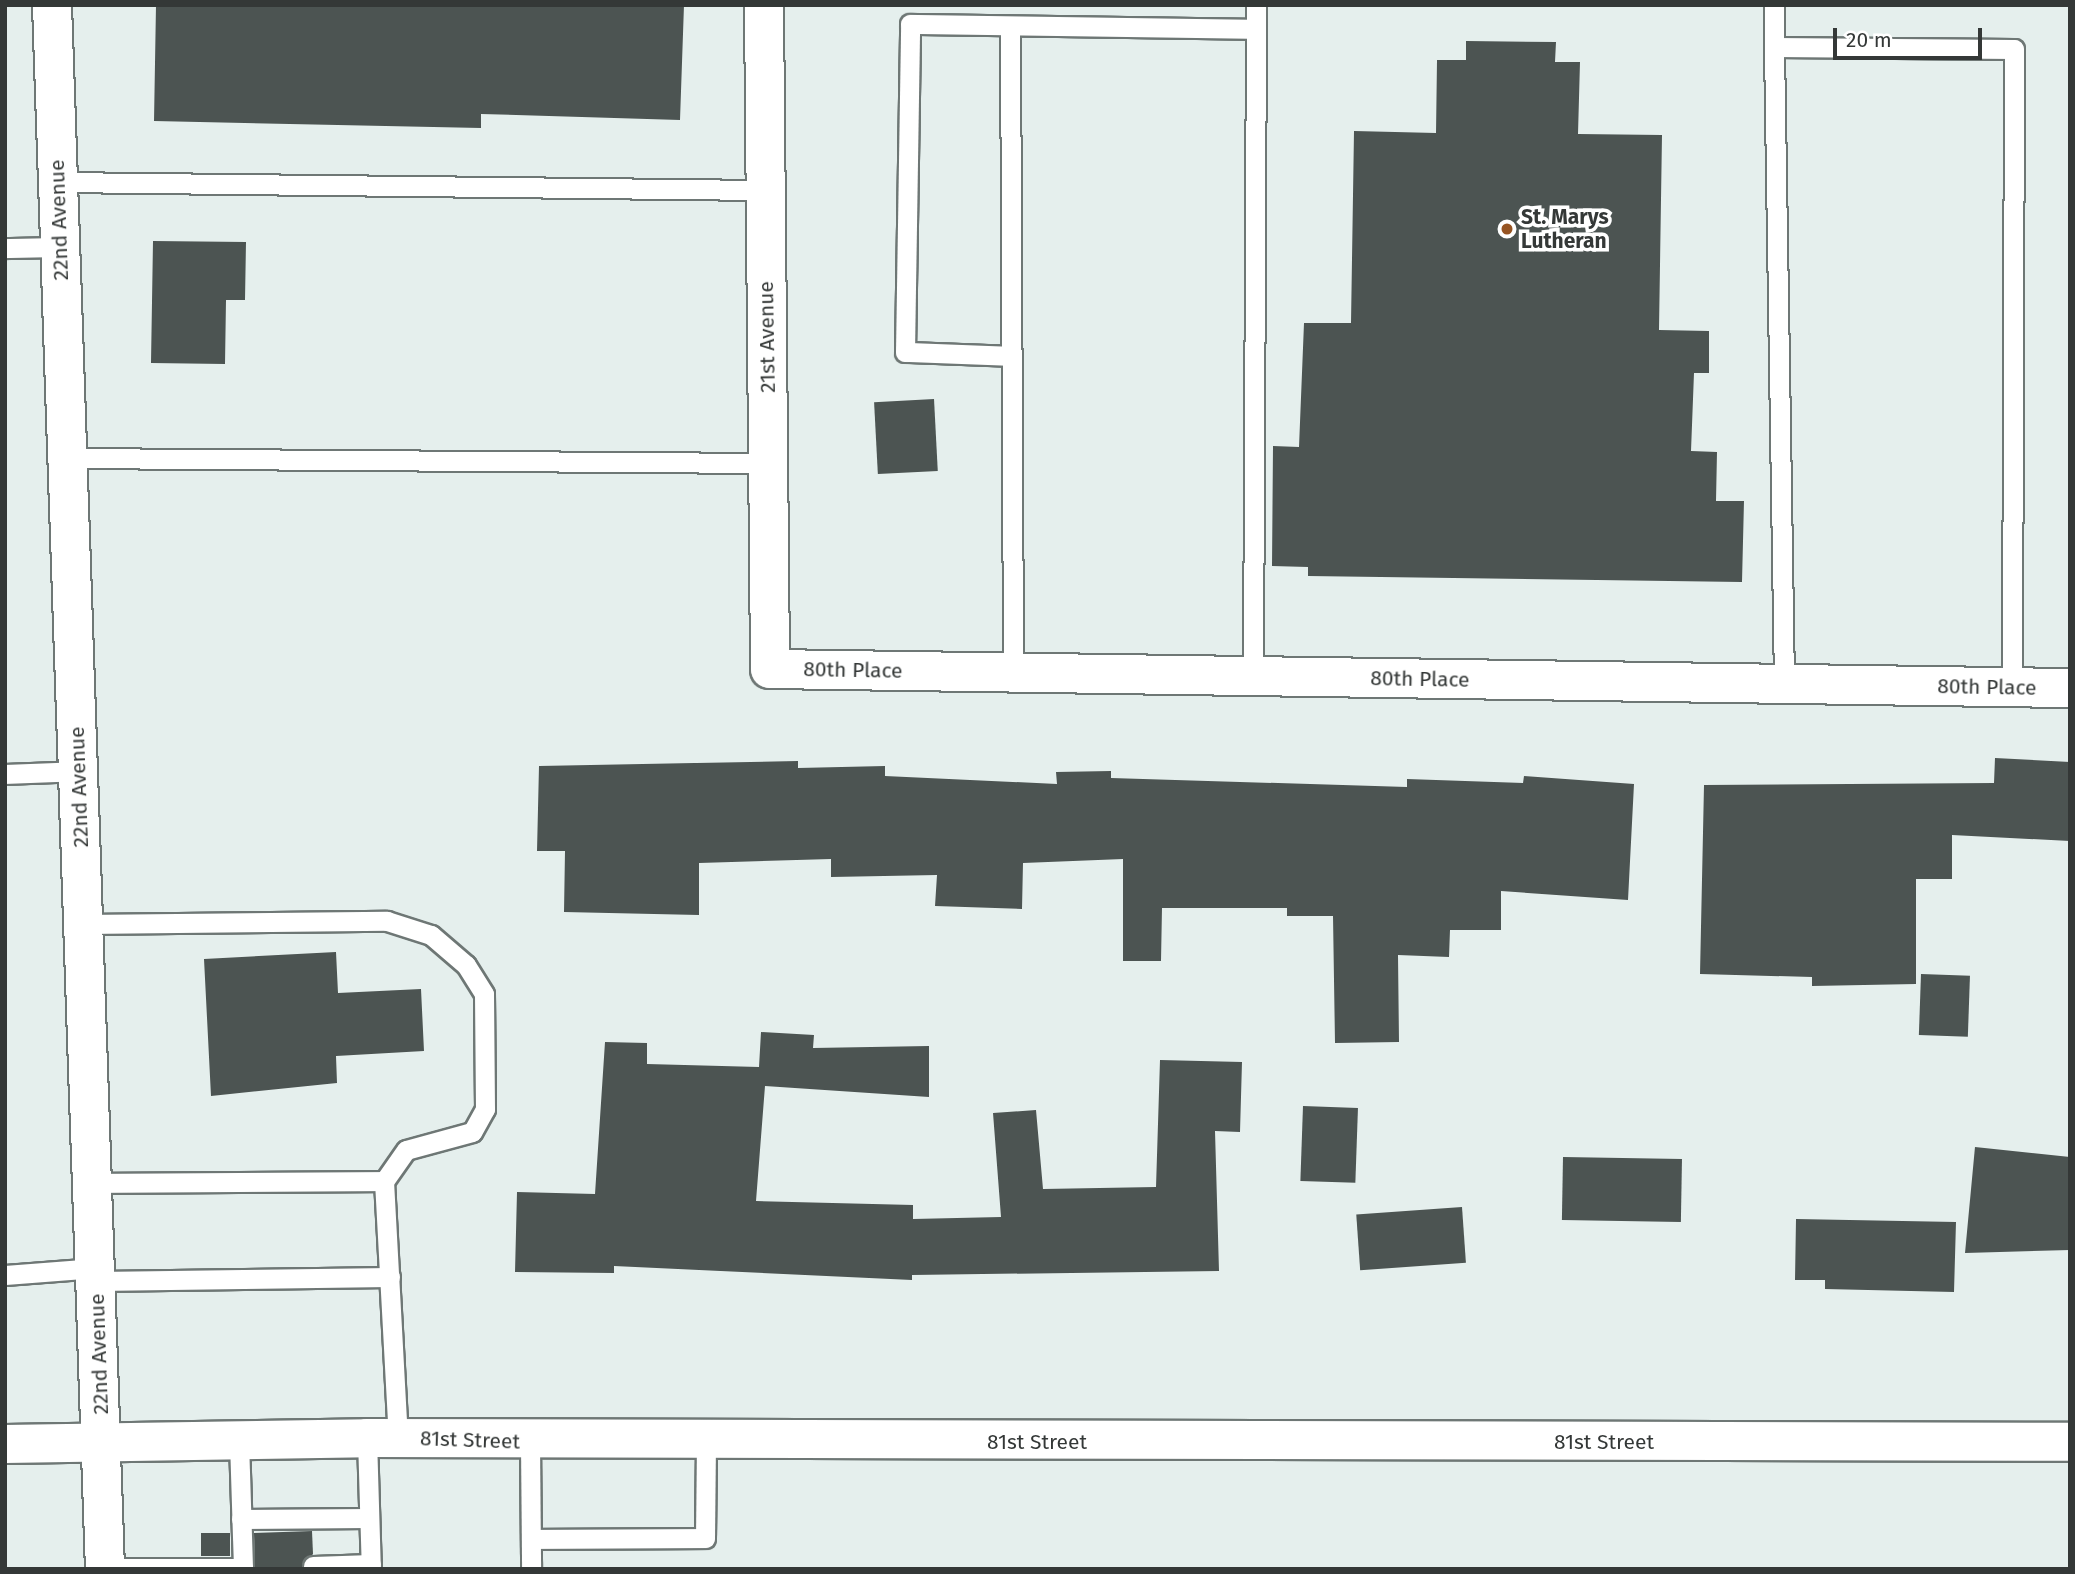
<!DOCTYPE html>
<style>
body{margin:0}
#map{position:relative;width:2075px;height:1574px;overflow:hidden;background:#e5efed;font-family:"Fira Sans",sans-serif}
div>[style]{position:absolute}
.building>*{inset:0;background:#4c5452;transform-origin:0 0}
.roads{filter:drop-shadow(2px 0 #6e7775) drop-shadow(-2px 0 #6e7775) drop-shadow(0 2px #6e7775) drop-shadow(0 -2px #6e7775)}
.lane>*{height:19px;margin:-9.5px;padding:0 9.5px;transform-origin:9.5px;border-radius:9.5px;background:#fff}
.street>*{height:38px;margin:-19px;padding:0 19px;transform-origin:19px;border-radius:19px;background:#fff}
.secondary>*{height:38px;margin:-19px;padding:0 19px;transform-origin:19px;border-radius:19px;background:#fff}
.dots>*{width:19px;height:19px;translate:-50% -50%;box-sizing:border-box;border:4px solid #fff;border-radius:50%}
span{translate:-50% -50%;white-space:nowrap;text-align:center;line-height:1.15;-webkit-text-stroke:7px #fff;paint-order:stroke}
.poi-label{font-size:21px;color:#343837;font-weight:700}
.left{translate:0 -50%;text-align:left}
.street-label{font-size:21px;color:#343837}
.frame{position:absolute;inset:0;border:7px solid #343837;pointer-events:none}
.scale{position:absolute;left:1833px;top:28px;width:149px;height:32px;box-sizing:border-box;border:4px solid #343837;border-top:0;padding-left:9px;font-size:21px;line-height:24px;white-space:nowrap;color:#343837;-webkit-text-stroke:5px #fff;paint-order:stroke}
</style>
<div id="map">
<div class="building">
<i style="clip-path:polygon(156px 5px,684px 5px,680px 120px,481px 114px,481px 128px,154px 121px)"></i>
<i style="clip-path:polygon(1466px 41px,1556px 42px,1555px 62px,1580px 62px,1578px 134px,1662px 135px,1659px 330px,1709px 331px,1709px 373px,1694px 373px,1691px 451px,1717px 452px,1716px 501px,1744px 501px,1742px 582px,1308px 576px,1308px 567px,1272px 566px,1273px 446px,1299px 447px,1304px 323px,1351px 323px,1354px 131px,1436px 133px,1437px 60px,1466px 60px)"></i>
<i style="clip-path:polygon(153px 241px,246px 242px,245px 300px,226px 300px,225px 364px,151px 363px)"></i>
<i style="left:934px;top:399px;width:72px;height:60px;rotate:87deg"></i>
<i style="clip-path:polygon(1995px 758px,2070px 762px,2070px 841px,1952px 835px,1952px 879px,1916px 879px,1916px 984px,1812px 986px,1812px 977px,1700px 974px,1704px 785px,1994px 783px)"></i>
<i style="clip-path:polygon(798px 761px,798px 768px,885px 766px,885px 776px,1057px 784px,1056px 772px,1111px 771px,1111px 778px,1407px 787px,1407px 779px,1523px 783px,1524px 776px,1634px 784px,1628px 900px,1501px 891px,1501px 930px,1450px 930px,1449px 957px,1398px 955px,1399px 1042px,1335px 1043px,1333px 916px,1287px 916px,1287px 908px,1162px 908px,1161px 961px,1123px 961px,1123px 859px,1023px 863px,1022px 909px,935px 906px,937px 875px,831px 877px,831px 859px,699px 863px,699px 915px,564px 912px,565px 851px,537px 851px,539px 766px)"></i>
<i style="clip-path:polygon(336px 952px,338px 993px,421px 989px,424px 1051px,336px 1056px,337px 1083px,211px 1096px,204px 959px)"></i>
<i style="left:1921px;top:974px;width:49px;height:61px;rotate:2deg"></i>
<i style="clip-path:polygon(761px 1032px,814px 1035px,813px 1048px,929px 1046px,929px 1097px,765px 1086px,756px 1201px,913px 1205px,913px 1219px,1001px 1217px,993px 1113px,1036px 1110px,1043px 1189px,1156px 1187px,1160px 1060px,1242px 1062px,1240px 1132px,1215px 1131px,1219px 1271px,912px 1275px,912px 1280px,614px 1266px,614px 1273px,515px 1272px,517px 1192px,595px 1194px,605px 1042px,647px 1043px,647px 1064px,759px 1067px)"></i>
<i style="left:1303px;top:1106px;width:55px;height:75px;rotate:2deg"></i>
<i style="clip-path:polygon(1975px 1147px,2070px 1157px,2070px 1250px,1965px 1253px)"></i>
<i style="left:1563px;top:1157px;width:119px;height:63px;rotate:1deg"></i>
<i style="left:1462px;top:1207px;width:56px;height:106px;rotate:86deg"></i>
<i style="clip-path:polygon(1796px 1219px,1956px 1222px,1954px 1292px,1825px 1289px,1825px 1280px,1795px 1280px)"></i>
<i style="clip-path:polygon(312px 1531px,313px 1554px,301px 1569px,255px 1569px,254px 1533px)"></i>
<i style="left:230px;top:1533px;width:23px;height:29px;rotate:90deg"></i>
</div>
<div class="roads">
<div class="lane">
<i style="left:1774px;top:5px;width:42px;rotate:90deg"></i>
<i style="left:1774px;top:47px;width:240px;rotate:0.5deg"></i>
<i style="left:2014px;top:49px;width:638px;rotate:90.18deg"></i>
<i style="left:1010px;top:29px;width:644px;rotate:89.73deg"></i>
<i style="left:1774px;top:47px;width:637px;rotate:89.1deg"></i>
<i style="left:58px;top:182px;width:707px;rotate:0.65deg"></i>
<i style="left:5px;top:248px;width:56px;rotate:-1deg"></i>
<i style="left:1011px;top:356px;width:106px;rotate:-177.8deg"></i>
<i style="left:905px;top:352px;width:328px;rotate:-89.1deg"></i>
<i style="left:910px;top:24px;width:346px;rotate:0.8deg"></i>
<i style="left:68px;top:458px;width:700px;rotate:0.41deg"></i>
<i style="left:1253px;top:676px;width:671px;rotate:-89.74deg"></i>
<i style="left:5px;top:774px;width:74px;rotate:-2.3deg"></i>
<i style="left:84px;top:924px;width:303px;rotate:-0.6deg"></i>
<i style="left:387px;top:921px;width:46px;rotate:17.7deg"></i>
<i style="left:431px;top:935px;width:46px;rotate:40.6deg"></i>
<i style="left:466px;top:965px;width:34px;rotate:58deg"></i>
<i style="left:484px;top:994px;width:115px;rotate:89.5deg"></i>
<i style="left:485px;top:1109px;width:26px;rotate:119deg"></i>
<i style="left:472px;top:1132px;width:68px;rotate:164.7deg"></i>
<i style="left:406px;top:1150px;width:38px;rotate:125deg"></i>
<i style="left:384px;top:1181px;width:257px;rotate:86.9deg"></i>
<i style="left:93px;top:1183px;width:291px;rotate:-0.4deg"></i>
<i style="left:5px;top:1275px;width:91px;rotate:-4.4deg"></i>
<i style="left:97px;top:1281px;width:293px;rotate:-0.8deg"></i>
<i style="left:367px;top:1438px;width:131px;rotate:88.3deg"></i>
<i style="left:530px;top:1442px;width:127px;rotate:89.5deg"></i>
<i style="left:241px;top:1519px;width:128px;rotate:-0.4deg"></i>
<i style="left:531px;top:1539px;width:174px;rotate:-0.3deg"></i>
<i style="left:705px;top:1538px;width:96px;rotate:-89.4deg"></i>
<i style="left:313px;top:1566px;width:58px;rotate:-2deg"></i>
<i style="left:105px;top:1568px;width:138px"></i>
<i style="left:243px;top:1568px;width:127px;rotate:-91.8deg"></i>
</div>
<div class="street">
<i style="left:764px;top:5px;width:664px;rotate:89.48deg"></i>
<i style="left:770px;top:669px;width:1300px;rotate:0.84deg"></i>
<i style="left:5px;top:1444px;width:362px;rotate:-0.9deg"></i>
<i style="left:367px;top:1438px;width:1703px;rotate:0.13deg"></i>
</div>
<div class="secondary">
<i style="left:52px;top:5px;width:1565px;rotate:88.06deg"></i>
</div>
</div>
<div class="dots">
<i style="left:1507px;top:229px;background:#965422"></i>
</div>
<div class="poi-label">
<span class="left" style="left:1521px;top:229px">St. Marys<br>Lutheran</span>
</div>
<div class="street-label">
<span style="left:59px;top:220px;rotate:-92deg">22nd Avenue</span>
<span style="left:767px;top:337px;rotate:-91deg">21st Avenue</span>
<span style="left:853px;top:670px;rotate:1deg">80th Place</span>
<span style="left:1420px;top:679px;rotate:1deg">80th Place</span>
<span style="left:1987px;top:687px;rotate:1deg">80th Place</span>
<span style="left:79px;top:787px;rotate:-92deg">22nd Avenue</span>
<span style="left:99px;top:1354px;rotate:-92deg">22nd Avenue</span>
<span style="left:470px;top:1440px;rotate:2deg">81st Street</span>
<span style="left:1037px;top:1442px">81st Street</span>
<span style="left:1604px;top:1442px">81st Street</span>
</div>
<div class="frame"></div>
<div class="scale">20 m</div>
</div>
